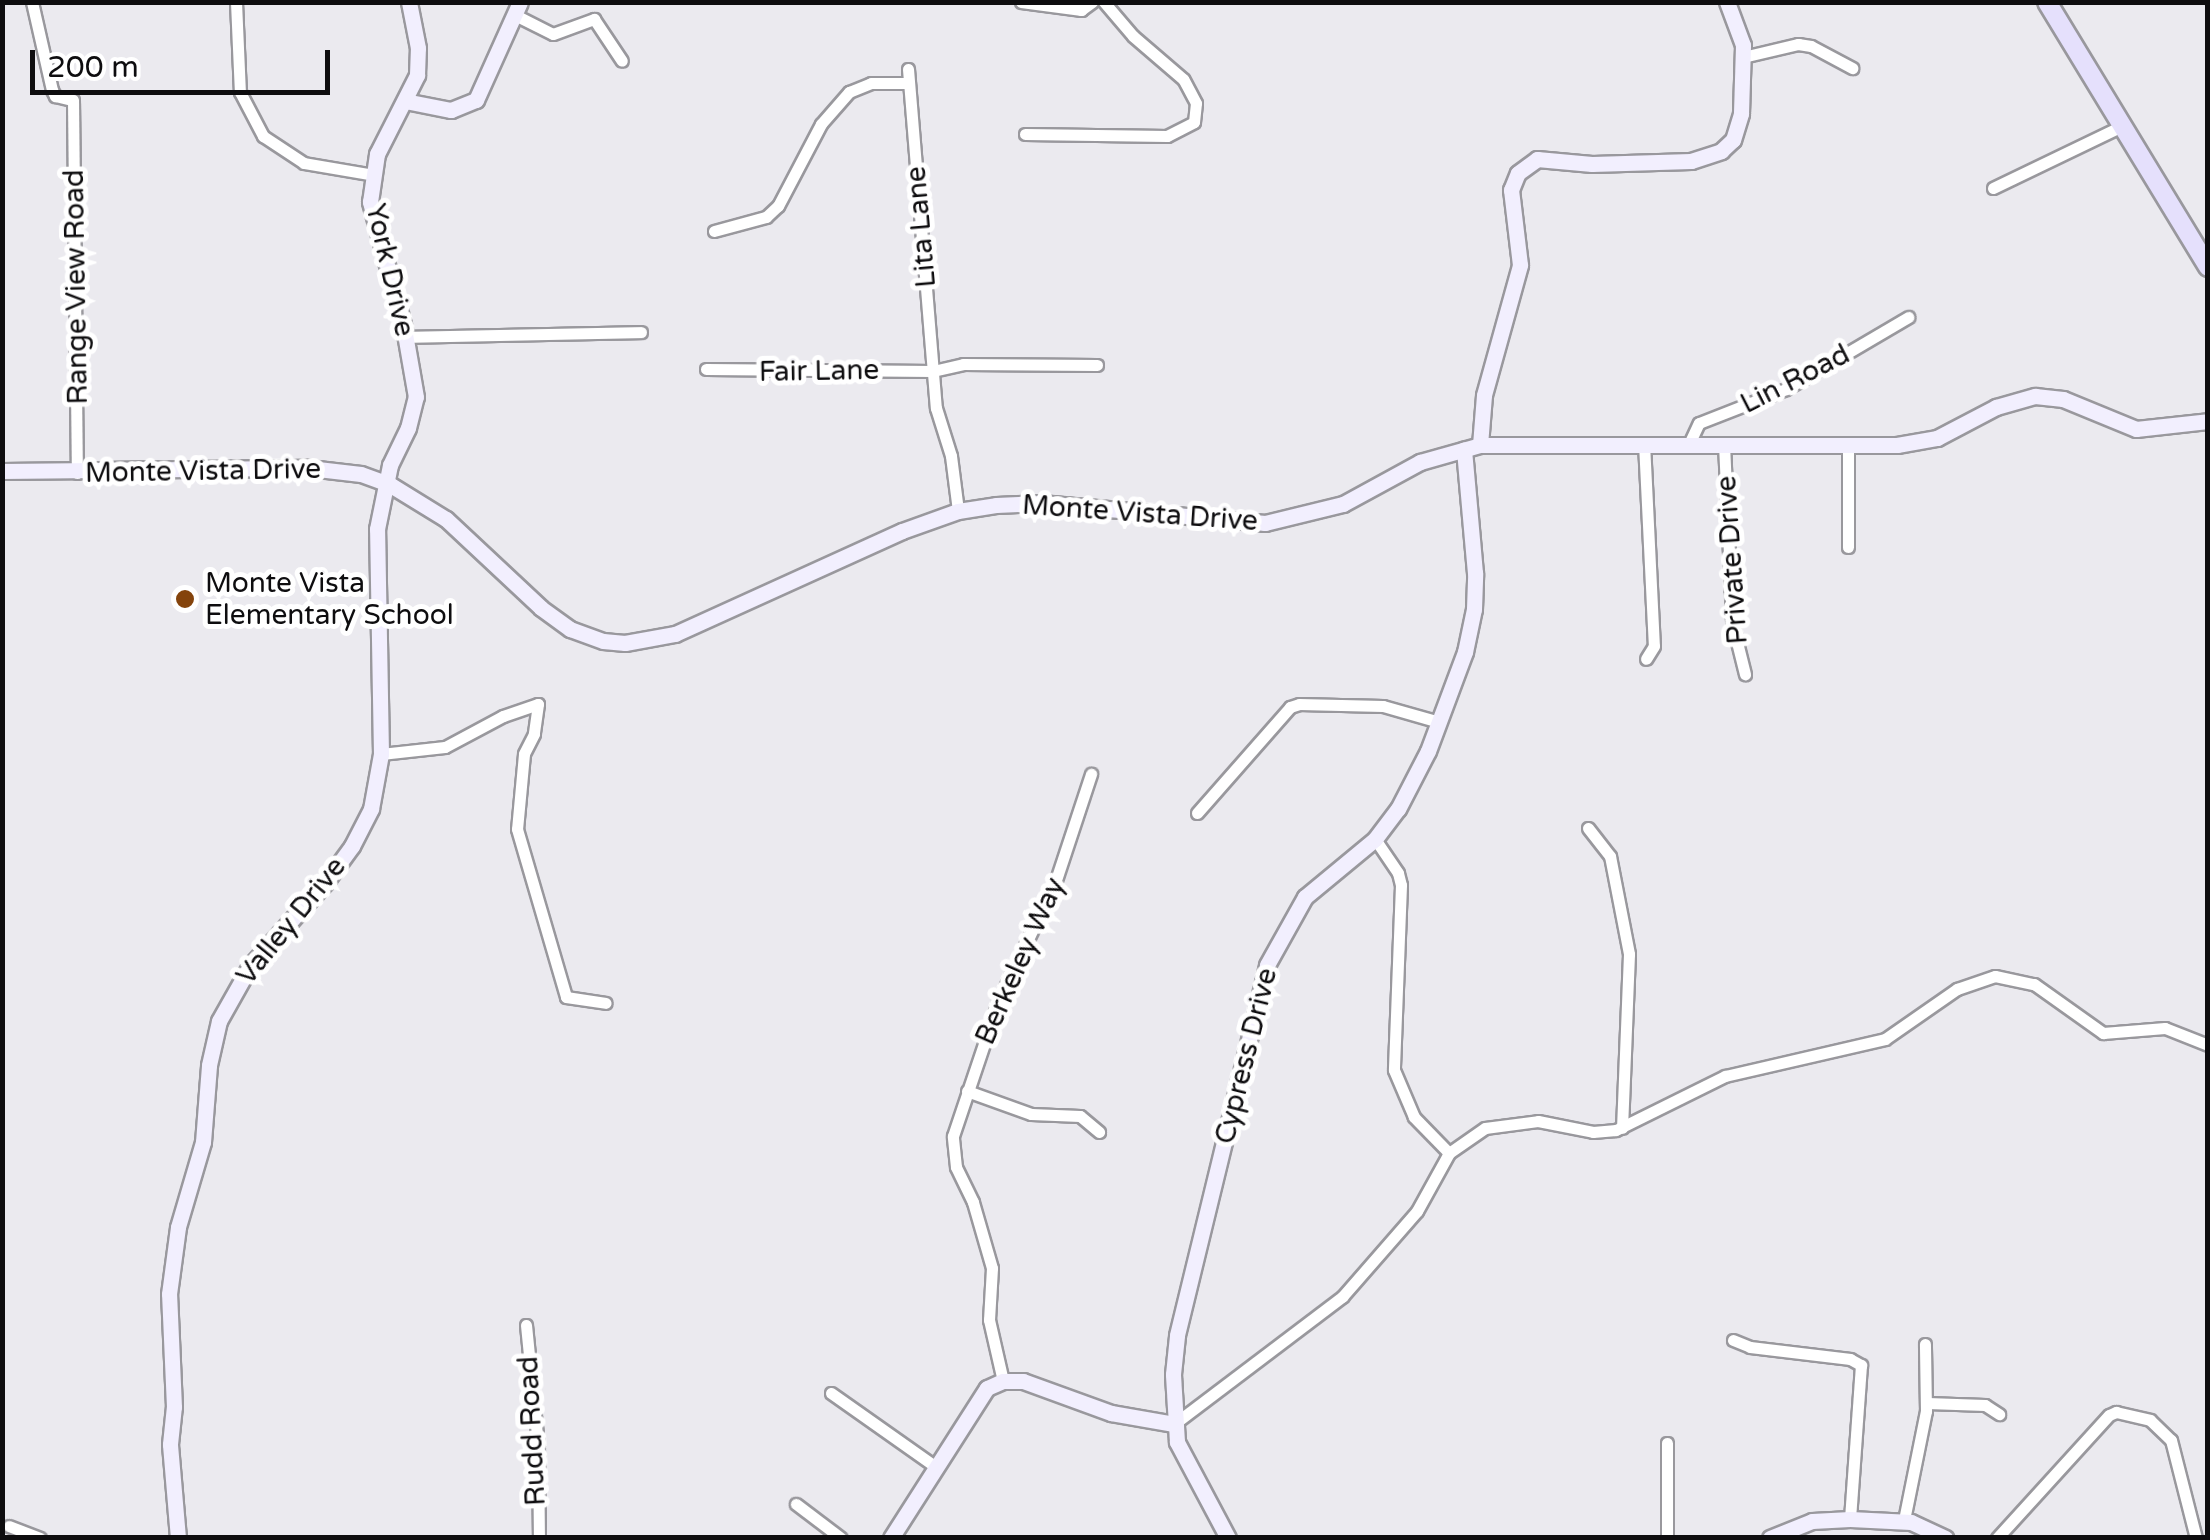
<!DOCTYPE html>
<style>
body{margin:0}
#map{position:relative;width:2210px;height:1540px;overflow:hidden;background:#ebeaef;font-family:"Varela Round",sans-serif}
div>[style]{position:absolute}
.roads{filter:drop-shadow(2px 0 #99989d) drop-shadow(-2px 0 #99989d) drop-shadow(0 2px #99989d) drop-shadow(0 -2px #99989d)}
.street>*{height:11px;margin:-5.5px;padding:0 5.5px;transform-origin:5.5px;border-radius:5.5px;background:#fff}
.secondary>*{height:15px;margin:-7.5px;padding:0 7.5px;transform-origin:7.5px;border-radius:7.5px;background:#f2effe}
.primary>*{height:18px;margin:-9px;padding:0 9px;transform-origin:9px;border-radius:9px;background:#e5e0fc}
.rail>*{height:2.5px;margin-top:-1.25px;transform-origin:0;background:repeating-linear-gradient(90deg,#484749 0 12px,transparent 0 24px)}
.dots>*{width:28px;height:28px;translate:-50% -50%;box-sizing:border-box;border:5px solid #fff;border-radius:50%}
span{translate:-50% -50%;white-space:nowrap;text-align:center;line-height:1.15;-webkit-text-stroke:10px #fff;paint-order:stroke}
.street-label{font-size:28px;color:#0e0d0f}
.poi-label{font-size:28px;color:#0e0d0f}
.left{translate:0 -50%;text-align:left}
.frame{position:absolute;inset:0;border:5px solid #0e0d0f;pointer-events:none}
.scale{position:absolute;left:30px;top:50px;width:300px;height:45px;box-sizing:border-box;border:5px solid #0e0d0f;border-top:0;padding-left:12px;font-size:30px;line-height:35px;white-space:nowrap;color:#0e0d0f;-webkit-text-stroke:8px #fff;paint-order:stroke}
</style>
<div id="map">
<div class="roads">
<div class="street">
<i style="left:32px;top:2px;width:90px;rotate:77.2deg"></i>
<i style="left:52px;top:90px;width:7px;rotate:63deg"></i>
<i style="left:55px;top:96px;width:18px;rotate:13deg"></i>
<i style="left:73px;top:100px;width:373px;rotate:89.4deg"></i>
<i style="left:236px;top:2px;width:90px;rotate:87.5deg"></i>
<i style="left:240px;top:92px;width:50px;rotate:62.4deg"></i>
<i style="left:263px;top:136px;width:49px;rotate:33.4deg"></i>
<i style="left:304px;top:163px;width:71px;rotate:9.7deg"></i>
<i style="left:1021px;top:2px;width:61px;rotate:7.6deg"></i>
<i style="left:1081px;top:10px;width:14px;rotate:-36deg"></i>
<i style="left:515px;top:15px;width:42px;rotate:26.6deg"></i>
<i style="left:553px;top:34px;width:44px;rotate:-20.1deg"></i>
<i style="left:594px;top:19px;width:50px;rotate:56.3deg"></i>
<i style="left:1743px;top:57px;width:57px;rotate:-13.3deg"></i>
<i style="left:1798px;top:44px;width:13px;rotate:9deg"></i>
<i style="left:1811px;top:46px;width:47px;rotate:28.2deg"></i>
<i style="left:908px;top:69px;width:340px;rotate:85.3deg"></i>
<i style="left:936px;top:408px;width:50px;rotate:72.6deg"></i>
<i style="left:951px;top:456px;width:55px;rotate:82.7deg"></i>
<i style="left:1025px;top:134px;width:142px;rotate:0.8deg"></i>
<i style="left:1167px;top:136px;width:30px;rotate:-27deg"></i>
<i style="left:1194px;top:122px;width:19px;rotate:-84deg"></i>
<i style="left:1196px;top:103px;width:27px;rotate:-118deg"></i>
<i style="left:1183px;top:79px;width:66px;rotate:-139.3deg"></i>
<i style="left:1133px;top:36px;width:45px;rotate:-130.5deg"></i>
<i style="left:1993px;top:188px;width:143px;rotate:-25.7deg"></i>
<i style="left:714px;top:231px;width:54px;rotate:-15.1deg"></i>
<i style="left:766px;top:217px;width:16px;rotate:-43deg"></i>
<i style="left:778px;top:206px;width:93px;rotate:-62.3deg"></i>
<i style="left:821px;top:124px;width:43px;rotate:-48.8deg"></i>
<i style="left:849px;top:92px;width:24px;rotate:-22deg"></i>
<i style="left:871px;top:83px;width:38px"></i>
<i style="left:406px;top:337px;width:235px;rotate:-1.2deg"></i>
<i style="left:706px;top:369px;width:227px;rotate:0.5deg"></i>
<i style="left:933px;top:371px;width:31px;rotate:-13deg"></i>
<i style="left:963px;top:364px;width:134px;rotate:0.4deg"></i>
<i style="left:1644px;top:443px;width:203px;rotate:87.2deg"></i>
<i style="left:1654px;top:646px;width:15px;rotate:122deg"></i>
<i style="left:1689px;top:444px;width:23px;rotate:-65deg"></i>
<i style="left:1699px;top:423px;width:93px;rotate:-21.3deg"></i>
<i style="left:1786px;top:389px;width:142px;rotate:-30.5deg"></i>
<i style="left:1724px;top:444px;width:178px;rotate:87.4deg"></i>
<i style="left:1732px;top:622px;width:54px;rotate:76deg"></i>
<i style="left:1848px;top:446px;width:101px;rotate:90deg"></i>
<i style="left:381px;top:754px;width:64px;rotate:-6.2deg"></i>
<i style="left:445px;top:747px;width:66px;rotate:-28.1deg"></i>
<i style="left:503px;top:716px;width:37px;rotate:-19deg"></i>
<i style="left:538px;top:704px;width:30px;rotate:98deg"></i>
<i style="left:534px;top:734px;width:22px;rotate:117deg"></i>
<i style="left:524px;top:754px;width:75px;rotate:95.3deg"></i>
<i style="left:517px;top:829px;width:175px;rotate:73.7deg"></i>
<i style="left:566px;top:997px;width:40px;rotate:8.5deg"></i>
<i style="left:1197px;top:813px;width:141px;rotate:-48.7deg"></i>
<i style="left:1290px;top:707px;width:9px;rotate:-18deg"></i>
<i style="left:1299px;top:704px;width:84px;rotate:1.4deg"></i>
<i style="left:1383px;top:706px;width:58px;rotate:15.9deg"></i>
<i style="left:1588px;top:828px;width:36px;rotate:52deg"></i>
<i style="left:1610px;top:856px;width:100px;rotate:79deg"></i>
<i style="left:1629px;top:954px;width:174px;rotate:92.3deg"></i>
<i style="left:1375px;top:839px;width:41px;rotate:55.9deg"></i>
<i style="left:1398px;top:873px;width:12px;rotate:76deg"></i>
<i style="left:1401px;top:885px;width:185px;rotate:92.2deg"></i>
<i style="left:1394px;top:1070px;width:51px;rotate:66.9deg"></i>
<i style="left:1414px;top:1117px;width:50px;rotate:45.8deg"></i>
<i style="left:967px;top:1091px;width:68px;rotate:19.8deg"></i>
<i style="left:1031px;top:1114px;width:49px;rotate:2.3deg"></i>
<i style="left:1080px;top:1116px;width:25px;rotate:40deg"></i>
<i style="left:526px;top:1325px;width:122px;rotate:84.3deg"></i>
<i style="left:538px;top:1446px;width:92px;rotate:89.4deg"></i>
<i style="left:1733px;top:1340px;width:18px;rotate:22deg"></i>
<i style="left:1750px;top:1347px;width:101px;rotate:6.8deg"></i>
<i style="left:1850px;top:1359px;width:13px;rotate:29deg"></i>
<i style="left:1861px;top:1365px;width:154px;rotate:94.1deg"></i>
<i style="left:1003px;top:1381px;width:63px;rotate:-102.9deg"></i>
<i style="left:989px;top:1320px;width:52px;rotate:-86.7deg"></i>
<i style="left:992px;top:1268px;width:69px;rotate:-106.1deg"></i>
<i style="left:973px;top:1202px;width:39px;rotate:-116deg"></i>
<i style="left:956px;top:1167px;width:31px;rotate:-96deg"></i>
<i style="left:953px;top:1136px;width:141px;rotate:-71.4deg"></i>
<i style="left:998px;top:1002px;width:132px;rotate:-64.4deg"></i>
<i style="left:1055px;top:883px;width:115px;rotate:-71.7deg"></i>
<i style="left:831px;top:1393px;width:128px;rotate:35.2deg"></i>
<i style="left:1927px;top:1403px;width:58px;rotate:2deg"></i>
<i style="left:1985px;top:1405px;width:17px;rotate:33deg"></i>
<i style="left:1174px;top:1424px;width:211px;rotate:-37.1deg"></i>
<i style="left:1342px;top:1297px;width:114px;rotate:-48.9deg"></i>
<i style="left:1417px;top:1211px;width:66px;rotate:-61.1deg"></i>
<i style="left:1449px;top:1153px;width:44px;rotate:-34.8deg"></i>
<i style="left:1485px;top:1128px;width:53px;rotate:-7.5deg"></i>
<i style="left:1538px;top:1121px;width:56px;rotate:11.3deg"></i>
<i style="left:1593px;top:1132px;width:23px;rotate:-5deg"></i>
<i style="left:1616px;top:1130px;width:122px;rotate:-26.4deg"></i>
<i style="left:1725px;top:1076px;width:164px;rotate:-13deg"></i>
<i style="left:1885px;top:1039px;width:88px;rotate:-34.8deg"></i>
<i style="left:1957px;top:989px;width:40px;rotate:-18.9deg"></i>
<i style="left:1995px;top:976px;width:40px;rotate:12deg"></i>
<i style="left:2034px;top:984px;width:85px;rotate:35.4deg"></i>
<i style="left:2103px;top:1033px;width:62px;rotate:-4.6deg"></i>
<i style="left:2165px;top:1028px;width:46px;rotate:21.6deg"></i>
<i style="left:1667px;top:1443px;width:95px;rotate:90deg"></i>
<i style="left:796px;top:1504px;width:56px;rotate:37.1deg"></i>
<i style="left:1904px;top:1520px;width:111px;rotate:-78.6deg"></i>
<i style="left:1926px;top:1411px;width:67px;rotate:-90.9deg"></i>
<i style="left:9px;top:1526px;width:33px;rotate:21deg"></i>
<i style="left:1997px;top:1538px;width:166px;rotate:-47.7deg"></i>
<i style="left:2109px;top:1415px;width:8px;rotate:-23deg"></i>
<i style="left:2116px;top:1412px;width:35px;rotate:13deg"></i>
<i style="left:2150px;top:1420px;width:29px;rotate:44deg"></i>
<i style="left:2171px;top:1440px;width:101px;rotate:75.7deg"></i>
</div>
<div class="secondary">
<i style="left:405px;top:101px;width:47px;rotate:11.1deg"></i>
<i style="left:451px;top:110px;width:27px;rotate:-22deg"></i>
<i style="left:476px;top:100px;width:107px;rotate:-65.8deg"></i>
<i style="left:1480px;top:445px;width:50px;rotate:-85.4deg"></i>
<i style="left:1484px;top:395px;width:135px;rotate:-74.5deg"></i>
<i style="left:1520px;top:265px;width:76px;rotate:-96.8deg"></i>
<i style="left:1511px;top:190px;width:18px;rotate:-68deg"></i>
<i style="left:1518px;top:173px;width:24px;rotate:-36deg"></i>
<i style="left:1537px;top:159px;width:55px;rotate:5.2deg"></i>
<i style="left:1592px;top:164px;width:99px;rotate:-1.7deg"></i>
<i style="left:1691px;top:161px;width:32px;rotate:-18deg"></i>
<i style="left:1721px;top:151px;width:16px;rotate:-43deg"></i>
<i style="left:1733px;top:140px;width:28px;rotate:-73deg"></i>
<i style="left:1741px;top:113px;width:68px;rotate:-88.3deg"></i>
<i style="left:1743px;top:45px;width:46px;rotate:-110.4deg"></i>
<i style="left:2px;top:471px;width:307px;rotate:-0.6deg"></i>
<i style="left:309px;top:468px;width:52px;rotate:6.6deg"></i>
<i style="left:361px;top:474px;width:30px;rotate:20deg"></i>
<i style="left:389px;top:484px;width:67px;rotate:31.6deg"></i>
<i style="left:446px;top:519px;width:130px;rotate:43.1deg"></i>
<i style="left:541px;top:608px;width:36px;rotate:36deg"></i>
<i style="left:570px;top:629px;width:35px;rotate:20deg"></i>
<i style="left:603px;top:641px;width:22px;rotate:5deg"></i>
<i style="left:625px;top:643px;width:51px;rotate:-10.2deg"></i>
<i style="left:675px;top:634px;width:249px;rotate:-24.4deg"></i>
<i style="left:902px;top:531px;width:59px;rotate:-19.7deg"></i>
<i style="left:958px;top:511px;width:38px;rotate:-9deg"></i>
<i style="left:996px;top:505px;width:45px;rotate:-2.5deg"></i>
<i style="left:1041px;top:503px;width:225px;rotate:5.1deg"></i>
<i style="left:1265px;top:523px;width:80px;rotate:-13.7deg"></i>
<i style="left:1343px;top:504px;width:88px;rotate:-28.6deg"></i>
<i style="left:1420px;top:462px;width:62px;rotate:-15.8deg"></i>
<i style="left:1480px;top:445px;width:417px"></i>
<i style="left:1897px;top:445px;width:41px;rotate:-9.9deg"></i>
<i style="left:1937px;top:438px;width:67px;rotate:-27.7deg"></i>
<i style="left:1996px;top:407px;width:41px;rotate:-15.8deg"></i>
<i style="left:2035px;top:396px;width:28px;rotate:6deg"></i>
<i style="left:2063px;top:399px;width:79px;rotate:22.3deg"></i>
<i style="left:2136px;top:429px;width:72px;rotate:-6.3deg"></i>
<i style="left:178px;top:1538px;width:94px;rotate:-94.9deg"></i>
<i style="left:170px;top:1444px;width:37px;rotate:-84deg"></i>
<i style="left:174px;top:1407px;width:113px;rotate:-92.5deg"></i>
<i style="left:169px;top:1294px;width:68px;rotate:-82.3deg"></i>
<i style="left:178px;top:1227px;width:89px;rotate:-73.6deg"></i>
<i style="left:203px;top:1142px;width:77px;rotate:-85.5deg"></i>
<i style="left:209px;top:1065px;width:45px;rotate:-77.2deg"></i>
<i style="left:219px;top:1021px;width:63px;rotate:-60.6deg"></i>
<i style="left:250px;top:966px;width:112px;rotate:-47.9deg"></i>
<i style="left:325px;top:883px;width:46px;rotate:-53.9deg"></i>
<i style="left:352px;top:846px;width:42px;rotate:-62.8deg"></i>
<i style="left:371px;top:809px;width:56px;rotate:-79.7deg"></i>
<i style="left:381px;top:754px;width:225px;rotate:-91deg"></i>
<i style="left:377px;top:529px;width:65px;rotate:-78.5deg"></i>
<i style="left:390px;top:465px;width:41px;rotate:-64.1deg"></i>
<i style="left:408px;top:428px;width:32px;rotate:-76deg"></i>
<i style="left:416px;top:397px;width:70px;rotate:-99.9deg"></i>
<i style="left:404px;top:328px;width:131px;rotate:-105.1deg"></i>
<i style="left:370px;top:202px;width:49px;rotate:-81.7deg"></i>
<i style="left:377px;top:154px;width:89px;rotate:-63.1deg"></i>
<i style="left:417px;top:75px;width:27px;rotate:-88deg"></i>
<i style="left:418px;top:48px;width:47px;rotate:-101.1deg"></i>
<i style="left:891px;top:1538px;width:178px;rotate:-57.4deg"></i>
<i style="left:987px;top:1388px;width:17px;rotate:-24deg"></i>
<i style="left:1003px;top:1381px;width:20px"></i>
<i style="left:1023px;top:1381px;width:94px;rotate:20deg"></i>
<i style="left:1111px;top:1413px;width:64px;rotate:9.9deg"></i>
<i style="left:1228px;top:1538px;width:109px;rotate:-118deg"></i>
<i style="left:1177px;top:1442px;width:68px;rotate:-93.4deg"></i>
<i style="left:1173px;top:1374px;width:39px;rotate:-84deg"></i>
<i style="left:1177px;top:1335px;width:381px;rotate:-76.3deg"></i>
<i style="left:1267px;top:965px;width:78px;rotate:-60.8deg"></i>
<i style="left:1305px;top:897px;width:91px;rotate:-39.6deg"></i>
<i style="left:1375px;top:839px;width:38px;rotate:-53deg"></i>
<i style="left:1398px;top:809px;width:65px;rotate:-62.7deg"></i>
<i style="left:1428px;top:751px;width:106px;rotate:-69.5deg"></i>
<i style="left:1465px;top:652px;width:44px;rotate:-78.2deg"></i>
<i style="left:1474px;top:609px;width:36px;rotate:-88deg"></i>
<i style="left:1475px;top:573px;width:124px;rotate:-95.1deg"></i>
<i style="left:1770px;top:1538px;width:45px;rotate:-22deg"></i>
<i style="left:1812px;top:1521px;width:38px;rotate:-3deg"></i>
<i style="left:1850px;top:1519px;width:61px;rotate:2.8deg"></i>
<i style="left:1911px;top:1522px;width:38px;rotate:25deg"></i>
</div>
<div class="primary">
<i style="left:2047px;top:2px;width:310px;rotate:58.7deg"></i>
</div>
</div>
<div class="rail">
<i style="left:2204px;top:2px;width:5px;rotate:37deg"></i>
</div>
<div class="dots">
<i style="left:185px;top:599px;background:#84430c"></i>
</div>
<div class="street-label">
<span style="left:921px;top:227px;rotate:-95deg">Lita Lane</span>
<span style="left:390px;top:270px;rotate:77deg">York Drive</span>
<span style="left:76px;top:287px;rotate:-91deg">Range View Road</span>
<span style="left:819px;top:371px;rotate:-1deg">Fair Lane</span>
<span style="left:1795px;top:379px;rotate:-27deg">Lin Road</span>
<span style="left:203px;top:471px;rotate:-1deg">Monte Vista Drive</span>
<span style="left:1140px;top:513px;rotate:4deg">Monte Vista Drive</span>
<span style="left:1732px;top:560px;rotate:-94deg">Private Drive</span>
<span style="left:291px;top:921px;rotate:-51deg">Valley Drive</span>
<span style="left:1020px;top:961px;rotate:-66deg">Berkeley Way</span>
<span style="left:1246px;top:1056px;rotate:-76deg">Cypress Drive</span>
<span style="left:532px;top:1431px;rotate:-93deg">Rudd Road</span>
</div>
<div class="poi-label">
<span class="left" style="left:205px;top:599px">Monte Vista<br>Elementary School</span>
</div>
<div class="frame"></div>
<div class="scale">200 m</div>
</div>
